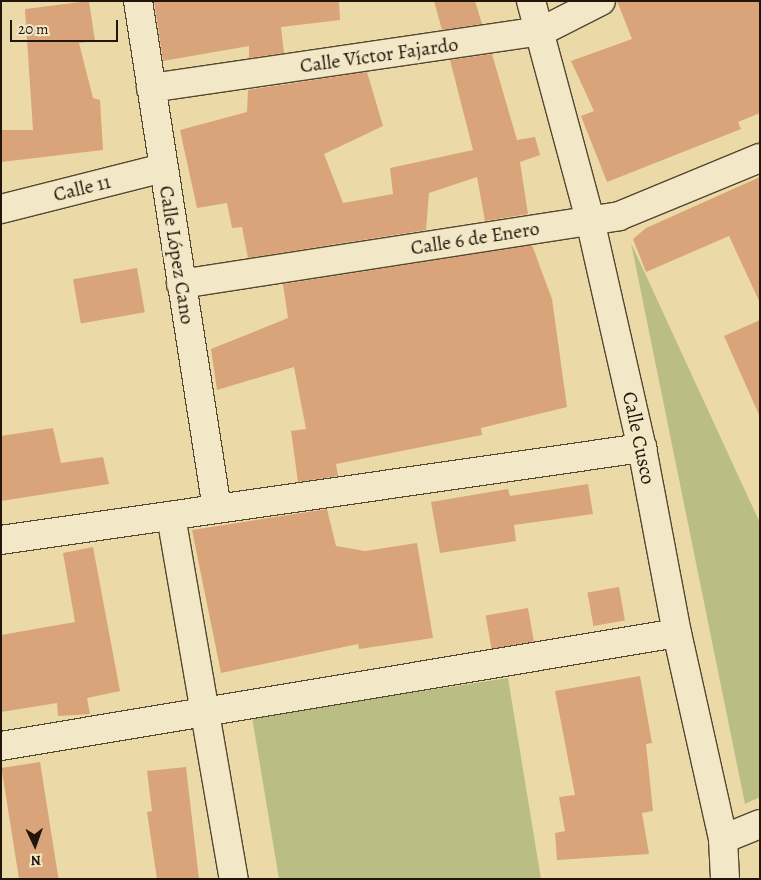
<!DOCTYPE html>
<meta charset="utf-8">
<style>
body{margin:0}
#map{position:relative;width:761px;height:880px;overflow:hidden;background:#ebdaa7;font-family:Alegreya,serif}
div>[style]{position:absolute}
.green>*{inset:0;background:#babe85}
.building>*{inset:0;background:#d9a47a;transform-origin:0 0}
.roads{filter:drop-shadow(1px 0 #544631) drop-shadow(-1px 0 #544631) drop-shadow(0 1px #544631) drop-shadow(0 -1px #544631)}
.minor>*{height:28px;margin:-14px;padding:0 14px;transform-origin:14px;border-radius:14px;background:#f2e7c6}
span{translate:-50% -50%;white-space:nowrap;text-align:center;line-height:1.15;-webkit-text-stroke:4.5px #f2e7c6;paint-order:stroke}
.street-label{font-size:20px;color:#22150a}
.frame{position:absolute;inset:0;border:2px solid #22150a;pointer-events:none}
.north{position:absolute;left:10px;top:820px;width:50px;height:50px;-webkit-text-stroke:4px #f2e7c6;paint-order:stroke;rotate:177deg;font-size:14px;font-weight:700;line-height:20px;text-align:center;color:#22150a}
.north::after{content:'';display:block;margin:auto;width:18px;height:22px;background:#22150a;clip-path:polygon(50% 0,100% 100%,50% 72%,0 100%)}
.scale{position:absolute;left:10px;top:20px;width:108px;height:22px;box-sizing:border-box;border:2px solid #22150a;border-top:0;padding-left:6px;font-size:15px;line-height:18px;white-space:nowrap;color:#22150a;-webkit-text-stroke:4px #f2e7c6;paint-order:stroke}
</style>
<div id="map">
<div class="green">
<i style="clip-path:polygon(631px 243px,760px 523px,760px 797px,745px 804px)"></i>
<i style="clip-path:polygon(508px 678px,541px 879px,279px 879px,252px 717px)"></i>
</div>
<div class="building">
<i style="clip-path:polygon(89px 1px,95px 41px,79px 43px,93px 98px,100px 100px,103px 150px,1px 162px,1px 130px,33px 130px,25px 9px)"></i>
<i style="clip-path:polygon(154px 1px,339px 1px,340px 20px,281px 27px,284px 53px,249px 58px,249px 46px,163px 61px)"></i>
<i style="clip-path:polygon(434px 1px,475px 1px,482px 24px,442px 30px)"></i>
<i style="clip-path:polygon(617px 1px,760px 1px,760px 113px,738px 122px,741px 129px,607px 182px,581px 116px,594px 111px,571px 61px,632px 39px)"></i>
<i style="clip-path:polygon(492px 54px,517px 140px,535px 137px,540px 155px,520px 162px,528px 214px,485px 221px,477px 177px,429px 193px,426px 230px,248px 258px,242px 227px,232px 228px,227px 203px,197px 208px,180px 130px,247px 112px,248px 90px,367px 72px,383px 126px,324px 154px,343px 203px,393px 194px,390px 168px,473px 150px,450px 60px)"></i>
<i style="clip-path:polygon(760px 177px,760px 303px,729px 236px,646px 272px,633px 239px,646px 228px)"></i>
<i style="clip-path:polygon(532px 245px,552px 299px,567px 407px,481px 428px,482px 435px,336px 464px,338px 476px,298px 482px,291px 431px,306px 429px,294px 367px,217px 390px,211px 349px,288px 318px,283px 284px)"></i>
<i style="left:137px;top:268px;width:45px;height:65px;rotate:80deg"></i>
<i style="clip-path:polygon(760px 320px,760px 417px,724px 336px)"></i>
<i style="clip-path:polygon(53px 428px,61px 463px,103px 457px,109px 484px,1px 501px,1px 436px)"></i>
<i style="clip-path:polygon(588px 484px,593px 514px,514px 525px,516px 541px,440px 553px,431px 502px,508px 489px,510px 496px)"></i>
<i style="clip-path:polygon(327px 509px,336px 546px,365px 551px,417px 543px,433px 638px,359px 649px,358px 644px,221px 673px,192px 530px)"></i>
<i style="clip-path:polygon(93px 547px,120px 691px,87px 698px,90px 714px,58px 716px,57px 703px,1px 712px,1px 635px,75px 622px,63px 553px)"></i>
<i style="left:619px;top:587px;width:34px;height:32px;rotate:80deg"></i>
<i style="left:528px;top:608px;width:34px;height:43px;rotate:80deg"></i>
<i style="clip-path:polygon(640px 676px,652px 743px,646px 744px,653px 811px,642px 813px,649px 854px,557px 860px,555px 833px,565px 831px,559px 797px,575px 795px,555px 691px)"></i>
<i style="left:40px;top:762px;width:119px;height:39px;rotate:81deg"></i>
<i style="clip-path:polygon(186px 767px,199px 879px,157px 879px,147px 812px,152px 811px,147px 771px)"></i>
</div>
<div class="roads">
<div class="minor">
<i style="left:138px;top:1px;width:514px;rotate:81.16deg"></i>
<i style="left:531px;top:1px;width:227px;rotate:74.9deg"></i>
<i style="left:590px;top:220px;width:234px;rotate:77.2deg"></i>
<i style="left:642px;top:448px;width:188px;rotate:79.3deg"></i>
<i style="left:677px;top:633px;width:211px;rotate:77.4deg"></i>
<i style="left:723px;top:839px;width:40px;rotate:87.1deg"></i>
<i style="left:151px;top:88px;width:395px;rotate:-8.3deg"></i>
<i style="left:542px;top:31px;width:66px;rotate:-27deg"></i>
<i style="left:1px;top:209px;width:167px;rotate:-14.2deg"></i>
<i style="left:181px;top:284px;width:443px;rotate:-8.8deg"></i>
<i style="left:619px;top:216px;width:152px;rotate:-22.4deg"></i>
<i style="left:171px;top:516px;width:368px;rotate:80.2deg"></i>
<i style="left:1px;top:540px;width:648px;rotate:-8.17deg"></i>
<i style="left:1px;top:746px;width:685px;rotate:-9.49deg"></i>
<i style="left:723px;top:839px;width:40px;rotate:-22deg"></i>
</div>
</div>
<div class="street-label">
<span style="left:379px;top:55px;rotate:-8deg">Calle Víctor Fajardo</span>
<span style="left:82px;top:188px;rotate:-14deg">Calle 11</span>
<span style="left:475px;top:238px;rotate:-9deg">Calle 6 de Enero</span>
<span style="left:177px;top:255px;rotate:81deg">Calle López Cano</span>
<span style="left:639px;top:438px;rotate:78deg">Calle Cusco</span>
</div>
<div class="frame"></div>
<div class="north">N</div>
<div class="scale">20 m</div>
</div>
